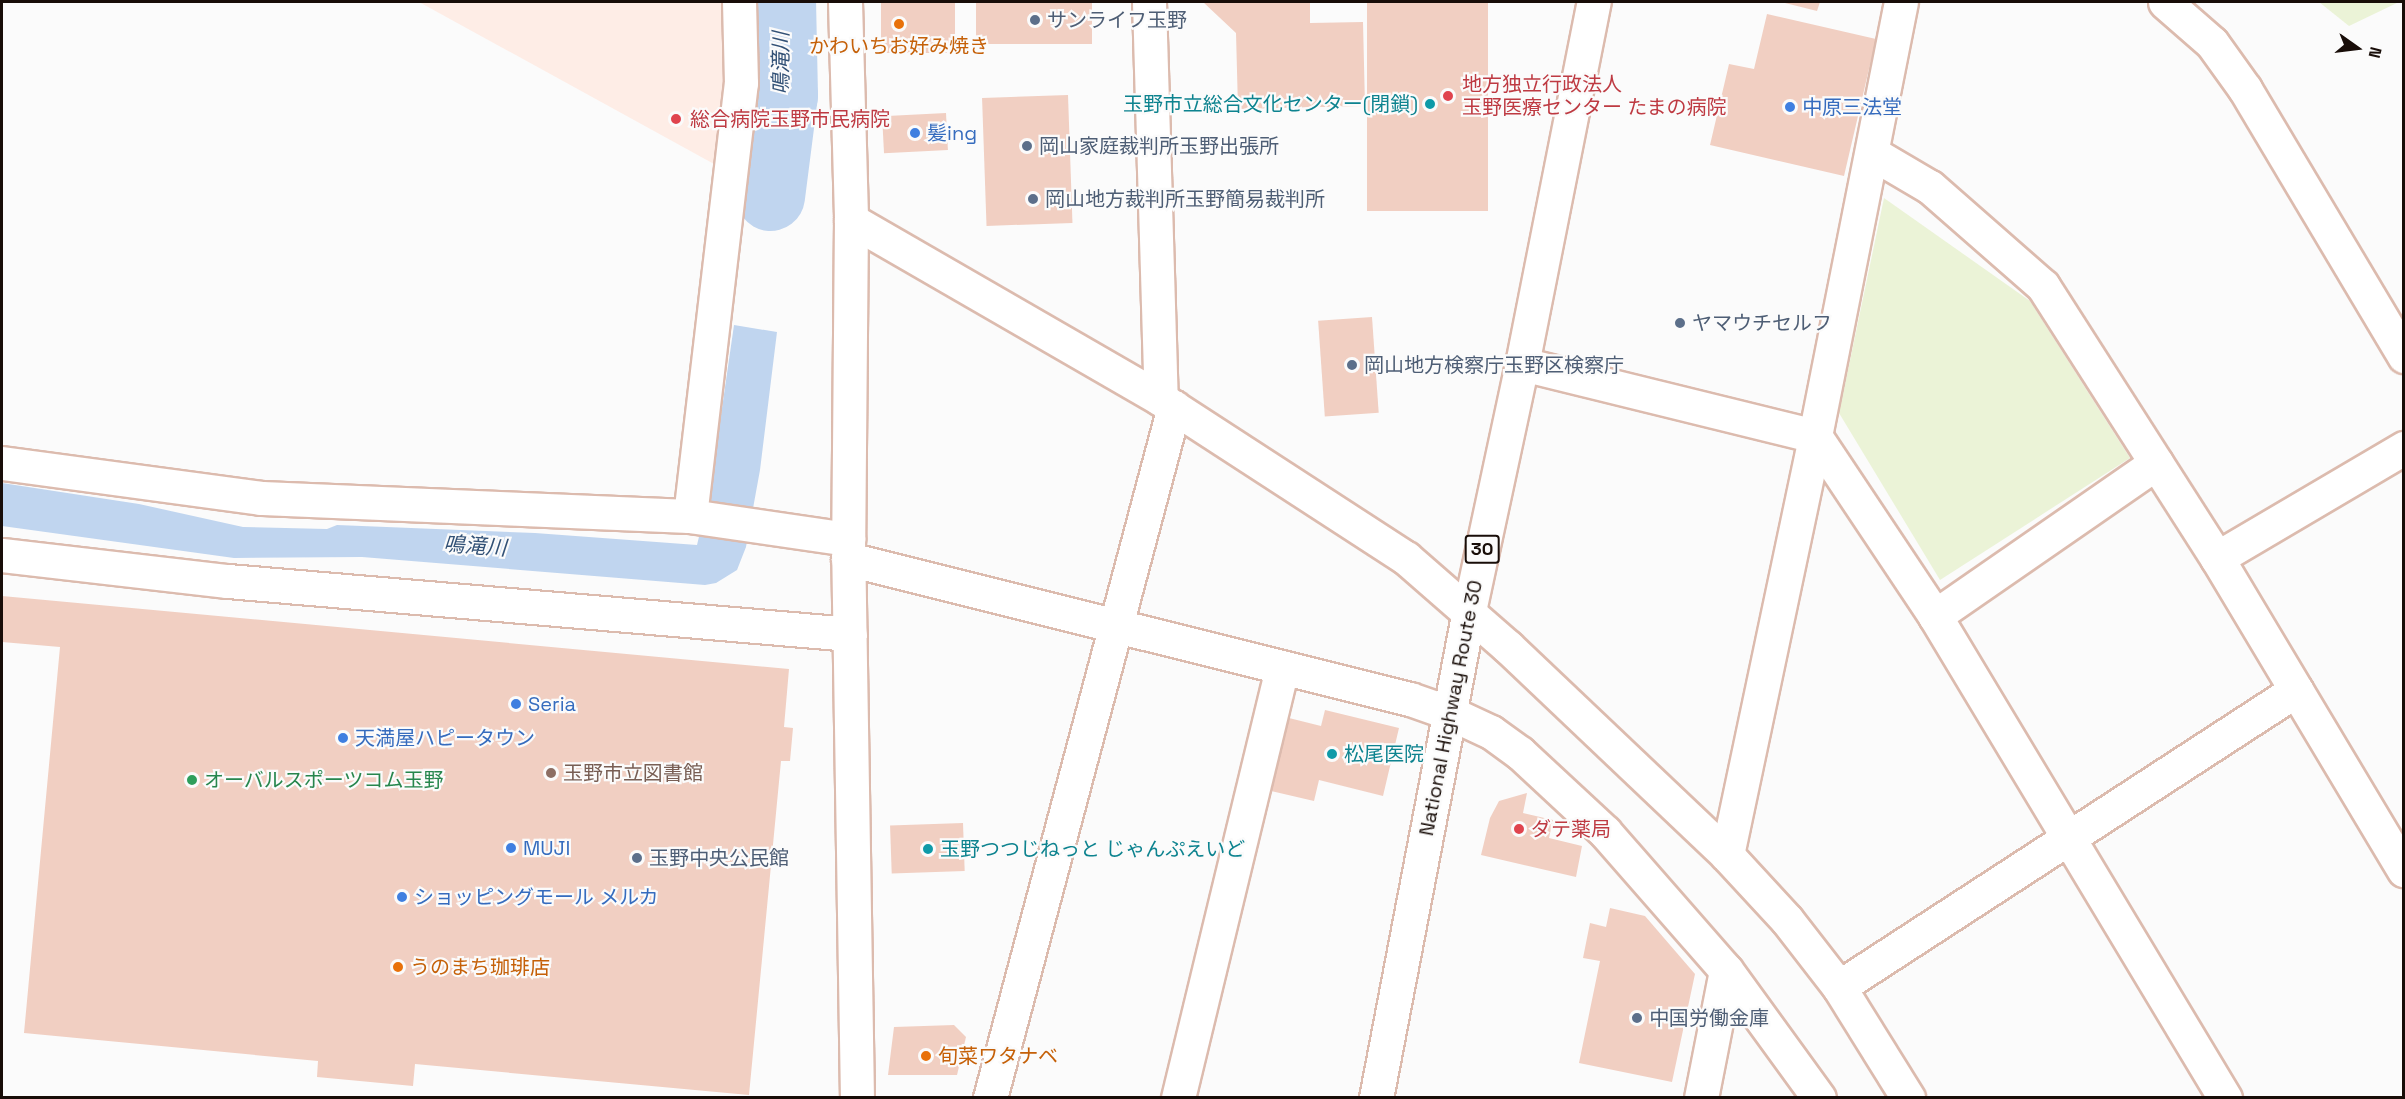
<!DOCTYPE html>
<meta charset="utf-8">
<style>
body{margin:0}
#map{position:relative;width:2405px;height:1099px;overflow:hidden;background:#fbfbfb;font-family:"Space Grotesk","Noto Sans JP",sans-serif}
div>[style]{position:absolute}
.built>*{inset:0;background:#feede6}
.green>*{inset:0;background:#ebf3d7}
.water>*{inset:0;background:#c0d5ef}
.river>*{height:69px;margin:-34.5px;padding:0 34.5px;transform-origin:34.5px;border-radius:34.5px;background:#c0d5ef}
.building>*{inset:0;background:#f1cfc2;transform-origin:0 0}
.roads{filter:drop-shadow(2px 0 #dcbbae) drop-shadow(-2px 0 #dcbbae) drop-shadow(0 2px #dcbbae) drop-shadow(0 -2px #dcbbae)}
.street>*{height:33px;margin:-16.5px;padding:0 16.5px;transform-origin:16.5px;border-radius:16.5px;background:#fff}
.secondary>*{height:33px;margin:-16.5px;padding:0 16.5px;transform-origin:16.5px;border-radius:16.5px;background:#fff}
.highway>*{height:33px;margin:-16.5px;padding:0 16.5px;transform-origin:16.5px;border-radius:16.5px;background:#fff}
.dots>*{width:16px;height:16px;translate:-50% -50%;box-sizing:border-box;border:3px solid #fbfbfb;border-radius:50%}
span{translate:-50% -50%;white-space:nowrap;text-align:center;line-height:1.15;-webkit-text-stroke:4.5px #fbfbfb;paint-order:stroke}
.shield-label span{padding:2px 4px;background:#fbfbfb;border:2px solid;border-radius:4px;-webkit-text-stroke-width:0}
.shield-label{font-size:18px;color:#180d08;font-weight:700}
.service-label{font-size:20px;color:#4e5e75}
.left{translate:0 -50%;text-align:left}
.food-label{font-size:20px;color:#c56008}
.health-label{font-size:20px;color:#be3a42}
.culture-label{font-size:20px;color:#0d838f}
.right{translate:-100% -50%;text-align:right}
.shop-label{font-size:20px;color:#366cbe}
.street-label{font-size:20px;color:#180d08}
.education-label{font-size:20px;color:#785e54}
.leisure-label{font-size:20px;color:#27864d}
.water-label{font-size:21px;color:#325176;font-style:italic}
.frame{position:absolute;inset:0;border:3px solid #180d08;pointer-events:none}
.north{position:absolute;left:2327px;top:18px;width:60px;height:60px;-webkit-text-stroke:4px #fbfbfb;paint-order:stroke;rotate:104deg;font-size:16px;font-weight:700;line-height:24px;text-align:center;color:#180d08}
.north::after{content:'';display:block;margin:auto;width:21px;height:27px;background:#180d08;clip-path:polygon(50% 0,100% 100%,50% 72%,0 100%)}
</style>
<div id="map">
<div class="built">
<i style="clip-path:polygon(419px 2px,723px 2px,725px 74px,714px 164px)"></i>
</div>
<div class="green">
<i style="clip-path:polygon(2319px 2px,2399px 2px,2349px 26px)"></i>
<i style="clip-path:polygon(1884px 198px,2030px 301px,2130px 458px,1940px 580px,1839px 413px)"></i>
</div>
<div class="water">
<i style="clip-path:polygon(734px 325px,777px 332px,760px 470px,746px 547px,737px 570px,716px 583px,705px 585px,362px 557px,234px 558px,2px 526px,2px 483px,139px 504px,243px 527px,327px 529px,337px 525px,535px 533px,697px 545px,710px 491px)"></i>
</div>
<div class="river">
<i style="left:770px;top:196px;width:102px;rotate:-82.7deg"></i>
<i style="left:783px;top:95px;width:93px;rotate:-91.2deg"></i>
</div>
<div class="building">
<i style="left:881px;top:2px;width:74px;height:51px"></i>
<i style="left:976px;top:2px;width:116px;height:42px"></i>
<i style="clip-path:polygon(1203px 2px,1310px 2px,1310px 23px,1363px 22px,1365px 106px,1238px 109px,1236px 33px)"></i>
<i style="left:1367px;top:2px;width:121px;height:209px"></i>
<i style="clip-path:polygon(1781px 2px,1820px 2px,1817px 11px)"></i>
<i style="clip-path:polygon(1767px 14px,1876px 39px,1844px 176px,1710px 145px,1729px 64px,1754px 69px)"></i>
<i style="left:1068px;top:95px;width:128px;height:86px;rotate:88deg"></i>
<i style="left:946px;top:113px;width:37px;height:64px;rotate:87deg"></i>
<i style="left:1372px;top:317px;width:96px;height:54px;rotate:86deg"></i>
<i style="clip-path:polygon(2px 596px,789px 669px,784px 727px,793px 728px,790px 761px,781px 761px,749px 1095px,415px 1064px,413px 1086px,317px 1077px,318px 1061px,24px 1033px,60px 647px,2px 642px)"></i>
<i style="clip-path:polygon(1325px 710px,1399px 728px,1383px 796px,1319px 780px,1314px 801px,1263px 789px,1281px 716px,1321px 726px)"></i>
<i style="clip-path:polygon(1527px 793px,1523px 813px,1553px 820px,1549px 838px,1582px 846px,1576px 877px,1481px 855px,1490px 818px,1499px 801px)"></i>
<i style="left:963px;top:823px;width:48px;height:73px;rotate:88deg"></i>
<i style="clip-path:polygon(1610px 908px,1645px 916px,1695px 974px,1672px 1082px,1579px 1063px,1600px 961px,1583px 958px,1590px 923px,1606px 927px)"></i>
<i style="clip-path:polygon(954px 1025px,966px 1037px,957px 1075px,888px 1075px,894px 1027px)"></i>
</div>
<div class="roads">
<div class="street">
<i style="left:1149px;top:2px;width:397px;rotate:88.3deg"></i>
<i style="left:2165px;top:2px;width:62px;rotate:41.1deg"></i>
<i style="left:2212px;top:43px;width:57px;rotate:54.3deg"></i>
<i style="left:2245px;top:89px;width:311px;rotate:59.2deg"></i>
<i style="left:1872px;top:153px;width:67px;rotate:30.4deg"></i>
<i style="left:1930px;top:187px;width:150px;rotate:41.2deg"></i>
<i style="left:2043px;top:286px;width:323px;rotate:57.4deg"></i>
<i style="left:2217px;top:558px;width:364px;rotate:59.1deg"></i>
<i style="left:851px;top:220px;width:358px;rotate:30deg"></i>
<i style="left:1161px;top:399px;width:292px;rotate:33deg"></i>
<i style="left:1406px;top:558px;width:135px;rotate:41.1deg"></i>
<i style="left:1508px;top:647px;width:302px;rotate:43.5deg"></i>
<i style="left:1727px;top:855px;width:88px;rotate:47.3deg"></i>
<i style="left:1787px;top:920px;width:85px;rotate:52.2deg"></i>
<i style="left:1839px;top:987px;width:131px;rotate:58.1deg"></i>
<i style="left:1522px;top:364px;width:302px;rotate:13.8deg"></i>
<i style="left:1815px;top:436px;width:216px;rotate:56.3deg"></i>
<i style="left:1935px;top:616px;width:563px;rotate:58.97deg"></i>
<i style="left:2px;top:463px;width:261px;rotate:7.7deg"></i>
<i style="left:261px;top:498px;width:429px;rotate:2.4deg"></i>
<i style="left:690px;top:516px;width:160px;rotate:8.3deg"></i>
<i style="left:690px;top:516px;width:436px;rotate:-83.3deg"></i>
<i style="left:741px;top:83px;width:81px;rotate:-91.4deg"></i>
<i style="left:2px;top:555px;width:227px;rotate:6.6deg"></i>
<i style="left:228px;top:581px;width:624px;rotate:4.87deg"></i>
<i style="left:2217px;top:558px;width:217px;rotate:-30.5deg"></i>
<i style="left:848px;top:559px;width:579px;rotate:13.99deg"></i>
<i style="left:1410px;top:699px;width:42px;rotate:19.3deg"></i>
<i style="left:1450px;top:713px;width:45px;rotate:24.9deg"></i>
<i style="left:1491px;top:732px;width:36px;rotate:36deg"></i>
<i style="left:1520px;top:753px;width:116px;rotate:42.9deg"></i>
<i style="left:1605px;top:832px;width:184px;rotate:48.8deg"></i>
<i style="left:1726px;top:970px;width:158px;rotate:54deg"></i>
<i style="left:1935px;top:616px;width:269px;rotate:-34.7deg"></i>
<i style="left:1727px;top:855px;width:428px;rotate:-78.1deg"></i>
<i style="left:1815px;top:436px;width:442px;rotate:-78.8deg"></i>
<i style="left:1839px;top:987px;width:545px;rotate:-33.02deg"></i>
<i style="left:990px;top:1098px;width:715px;rotate:-75.09deg"></i>
<i style="left:1178px;top:1098px;width:443px;rotate:-76.4deg"></i>
<i style="left:1701px;top:1098px;width:130px;rotate:-78.9deg"></i>
</div>
<div class="secondary">
<i style="left:845px;top:2px;width:218px;rotate:88.4deg"></i>
<i style="left:851px;top:220px;width:319px;rotate:90.5deg"></i>
<i style="left:848px;top:539px;width:559px;rotate:89.08deg"></i>
</div>
<div class="highway">
<i style="left:1376px;top:1098px;width:496px;rotate:-79.2deg"></i>
<i style="left:1469px;top:611px;width:253px;rotate:-77.9deg"></i>
<i style="left:1522px;top:364px;width:369px;rotate:-78.8deg"></i>
</div>
</div>
<div class="dots">
<i style="left:1035px;top:20px;background:#5c6f8a"></i>
<i style="left:899px;top:24px;background:#e8710a"></i>
<i style="left:1448px;top:96px;background:#e0444e"></i>
<i style="left:1430px;top:104px;background:#0f9aa8"></i>
<i style="left:1790px;top:107px;background:#3f7fe0"></i>
<i style="left:676px;top:119px;background:#e0444e"></i>
<i style="left:915px;top:133px;background:#3f7fe0"></i>
<i style="left:1027px;top:146px;background:#5c6f8a"></i>
<i style="left:1033px;top:199px;background:#5c6f8a"></i>
<i style="left:1680px;top:323px;background:#5c6f8a"></i>
<i style="left:1352px;top:365px;background:#5c6f8a"></i>
<i style="left:516px;top:704px;background:#3f7fe0"></i>
<i style="left:343px;top:738px;background:#3f7fe0"></i>
<i style="left:1332px;top:754px;background:#0f9aa8"></i>
<i style="left:551px;top:773px;background:#8d6e63"></i>
<i style="left:192px;top:780px;background:#2e9e5b"></i>
<i style="left:1519px;top:829px;background:#e0444e"></i>
<i style="left:511px;top:848px;background:#3f7fe0"></i>
<i style="left:928px;top:849px;background:#0f9aa8"></i>
<i style="left:637px;top:858px;background:#5c6f8a"></i>
<i style="left:402px;top:897px;background:#3f7fe0"></i>
<i style="left:398px;top:967px;background:#e8710a"></i>
<i style="left:1637px;top:1018px;background:#5c6f8a"></i>
<i style="left:926px;top:1056px;background:#e8710a"></i>
</div>
<div class="shield-label">
<span style="left:1482px;top:549px">30</span>
</div>
<div class="service-label">
<span class="left" style="left:1047px;top:20px">サンライフ玉野</span>
<span class="left" style="left:1039px;top:146px">岡山家庭裁判所玉野出張所</span>
<span class="left" style="left:1045px;top:199px">岡山地方裁判所玉野簡易裁判所</span>
<span class="left" style="left:1692px;top:323px">ヤマウチセルフ</span>
<span class="left" style="left:1364px;top:365px">岡山地方検察庁玉野区検察庁</span>
<span class="left" style="left:649px;top:858px">玉野中央公民館</span>
<span class="left" style="left:1649px;top:1018px">中国労働金庫</span>
</div>
<div class="food-label">
<span style="left:899px;top:46px">かわいちお好み焼き</span>
<span class="left" style="left:410px;top:967px">うのまち珈琲店</span>
<span class="left" style="left:938px;top:1056px">旬菜ワタナベ</span>
</div>
<div class="health-label">
<span class="left" style="left:1462px;top:96px">地方独立行政法人<br>玉野医療センター たまの病院</span>
<span class="left" style="left:690px;top:119px">総合病院玉野市民病院</span>
<span class="left" style="left:1531px;top:829px">ダテ薬局</span>
</div>
<div class="culture-label">
<span class="right" style="left:1418px;top:104px">玉野市立総合文化センター(閉鎖)</span>
<span class="left" style="left:1344px;top:754px">松尾医院</span>
<span class="left" style="left:940px;top:849px">玉野つつじねっと じゃんぷえいど</span>
</div>
<div class="shop-label">
<span class="left" style="left:1802px;top:107px">中原三法堂</span>
<span class="left" style="left:927px;top:133px">髪ing</span>
<span class="left" style="left:528px;top:704px">Seria</span>
<span class="left" style="left:355px;top:738px">天満屋ハピータウン</span>
<span class="left" style="left:523px;top:848px">MUJI</span>
<span class="left" style="left:414px;top:897px">ショッピングモール メルカ</span>
</div>
<div class="street-label">
<span style="left:1451px;top:708px;rotate:-79deg">National Highway Route 30</span>
</div>
<div class="education-label">
<span class="left" style="left:563px;top:773px">玉野市立図書館</span>
</div>
<div class="leisure-label">
<span class="left" style="left:204px;top:780px">オーバルスポーツコム玉野</span>
</div>
<div class="water-label">
<span style="left:781px;top:63px;rotate:-90deg">鳴滝川</span>
<span style="left:475px;top:546px;rotate:4deg">鳴滝川</span>
</div>
<div class="frame"></div>
<div class="north">N</div>
</div>
